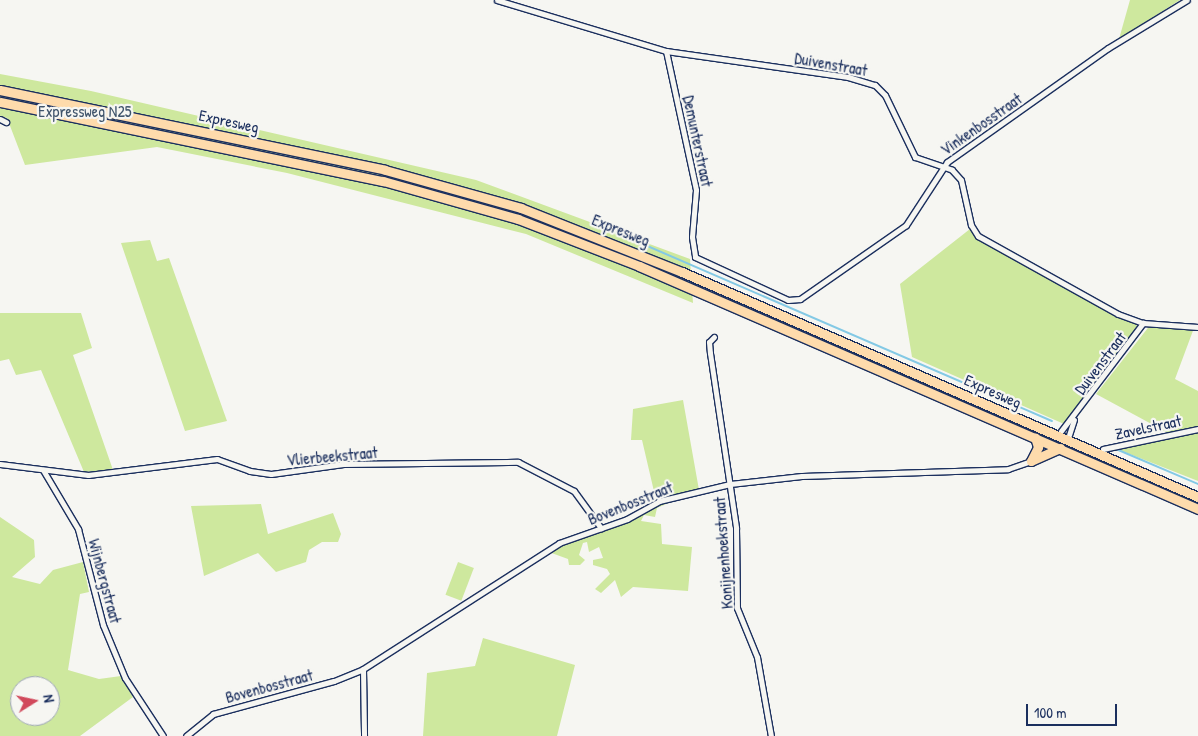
<!DOCTYPE html>
<style>
body{margin:0}
#map{position:relative;width:1198px;height:736px;overflow:hidden;background:#f6f6f2;font-family:"Patrick Hand",sans-serif}
div>[style]{position:absolute}
.green>*{inset:0;background:#cee89e;transform-origin:0 0}
.stream>*{height:2px;margin:-1px;padding:0 1px;transform-origin:1px;border-radius:1px;background:#83c9e5}
.roads{filter:drop-shadow(1px 0 #1b2f5e) drop-shadow(-1px 0 #1b2f5e) drop-shadow(0 1px #1b2f5e) drop-shadow(0 -1px #1b2f5e)}
.minor>*{height:5px;margin:-2.5px;padding:0 2.5px;transform-origin:2.5px;border-radius:2.5px;background:#f6f6f2}
.trunk>*{height:9px;margin:-4.5px;padding:0 4.5px;transform-origin:4.5px;border-radius:4.5px;background:#fedbac}
span{translate:-50% -50%;white-space:nowrap;text-align:center;line-height:1.15;-webkit-text-stroke:4.5px #f6f6f2;paint-order:stroke}
.street-label{font-size:16px;color:#1b2f5e}
.park-label{font-size:16px;color:#3f546b}
.north{position:absolute;left:10px;top:676px;width:50px;height:50px;box-sizing:border-box;background:#f6f6f2;border:1px solid #9ea6b7;border-radius:50%;rotate:80deg;font-size:14px;font-weight:700;line-height:20px;text-align:center;color:#1b2f5e}
.north::after{content:'';display:block;margin:auto;width:18px;height:22px;background:#d1495b;clip-path:polygon(50% 0,100% 100%,50% 72%,0 100%)}
.scale{position:absolute;left:1026px;top:704px;width:91px;height:22px;box-sizing:border-box;border:2px solid #1b2f5e;border-top:0;padding-left:6px;font-size:15px;line-height:18px;white-space:nowrap;color:#1b2f5e;-webkit-text-stroke:4px #f6f6f2;paint-order:stroke}
</style>
<div id="map">
<div class="green">
<i style="clip-path:polygon(1130px 0,1180px 0,1119px 39px)"></i>
<i style="clip-path:polygon(0 74px,91px 91px,476px 180px,690px 259px,693px 303px,526px 234px,287px 173px,157px 147px,25px 165px,7px 118px,0 116px)"></i>
<i style="clip-path:polygon(970px 229px,981px 240px,1016px 261px,1136px 323px,1138px 329px,1064px 424px,912px 357px,900px 284px)"></i>
<i style="clip-path:polygon(150px 240px,157px 261px,169px 258px,227px 421px,185px 431px,121px 243px)"></i>
<i style="clip-path:polygon(0 313px,81px 313px,92px 348px,73px 355px,113px 470px,84px 472px,41px 370px,16px 375px,9px 359px,0 361px)"></i>
<i style="clip-path:polygon(1151px 324px,1194px 328px,1175px 379px,1198px 391px,1198px 481px,1117px 449px,1170px 434px,1096px 394px)"></i>
<i style="clip-path:polygon(683px 400px,699px 490px,671px 498px,671px 502px,657px 508px,655px 517px,644px 515px,641px 521px,661px 524px,662px 544px,692px 547px,688px 591px,633px 587px,621px 597px,615px 580px,601px 593px,595px 589px,610px 574px,607px 569px,593px 565px,593px 560px,603px 558px,599px 547px,589px 552px,587px 542px,583px 543px,579px 555px,585px 560px,580px 565px,569px 565px,568px 559px,546px 551px,627px 519px,656px 500px,642px 440px,631px 440px,633px 409px)"></i>
<i style="clip-path:polygon(261px 504px,268px 534px,333px 513px,341px 534px,338px 542px,322px 542px,309px 550px,306px 562px,276px 572px,258px 553px,204px 576px,191px 506px)"></i>
<i style="clip-path:polygon(evenodd,0 517px,34px 540px,35px 557px,12px 577px,40px 584px,53px 570px,83px 562px,89px 592px,80px 594px,68px 670px,99px 679px,121px 676px,133px 697px,80px 736px,0 736px,0 517px,20px 686px,50px 686px,50px 716px,20px 716px,20px 686px)"></i>
<i style="left:458px;top:562px;width:17px;height:35px;rotate:21deg"></i>
<i style="clip-path:polygon(483px 638px,575px 665px,557px 736px,423px 736px,427px 673px,475px 666px)"></i>
</div>
<div class="stream">
<i style="left:615px;top:232px;width:476px;rotate:23.4deg"></i>
<i style="left:1116px;top:449px;width:89px;rotate:23.1deg"></i>
</div>
<div class="roads">
<div class="minor">
<i style="left:497px;top:0;width:177px;rotate:16.8deg"></i>
<i style="left:666px;top:51px;width:184px;rotate:8.1deg"></i>
<i style="left:848px;top:77px;width:28px;rotate:17deg"></i>
<i style="left:875px;top:85px;width:14px;rotate:45deg"></i>
<i style="left:885px;top:95px;width:69px;rotate:64.2deg"></i>
<i style="left:915px;top:157px;width:39px;rotate:19deg"></i>
<i style="left:952px;top:170px;width:13px;rotate:48deg"></i>
<i style="left:961px;top:180px;width:46px;rotate:77.5deg"></i>
<i style="left:971px;top:225px;width:13px;rotate:58deg"></i>
<i style="left:978px;top:236px;width:160px;rotate:29.1deg"></i>
<i style="left:1118px;top:314px;width:27px;rotate:20deg"></i>
<i style="left:1143px;top:323px;width:55px;rotate:4.2deg"></i>
<i style="left:666px;top:51px;width:142px;rotate:77.8deg"></i>
<i style="left:696px;top:190px;width:47px;rotate:94.9deg"></i>
<i style="left:692px;top:237px;width:20px;rotate:81deg"></i>
<i style="left:695px;top:257px;width:102px;rotate:24.8deg"></i>
<i style="left:788px;top:300px;width:12px;rotate:-5deg"></i>
<i style="left:800px;top:299px;width:129px;rotate:-34.9deg"></i>
<i style="left:906px;top:225px;width:75px;rotate:-56.9deg"></i>
<i style="left:947px;top:162px;width:197px;rotate:-35.3deg"></i>
<i style="left:1108px;top:48px;width:92px;rotate:-31.3deg"></i>
<i style="left:0;top:119px;width:7px;rotate:27deg"></i>
<i style="left:714px;top:337px;width:7px;rotate:135deg"></i>
<i style="left:709px;top:342px;width:11px;rotate:85deg"></i>
<i style="left:710px;top:353px;width:177px;rotate:81.5deg"></i>
<i style="left:736px;top:528px;width:80px;rotate:89.3deg"></i>
<i style="left:737px;top:608px;width:53px;rotate:67.8deg"></i>
<i style="left:757px;top:657px;width:80px;rotate:80deg"></i>
<i style="left:1061px;top:431px;width:136px;rotate:-52.8deg"></i>
<i style="left:1069px;top:435px;width:16px;rotate:-72deg"></i>
<i style="left:1103px;top:449px;width:97px;rotate:-11.9deg"></i>
<i style="left:0;top:464px;width:89px;rotate:7.1deg"></i>
<i style="left:88px;top:475px;width:130px;rotate:-7.1deg"></i>
<i style="left:217px;top:459px;width:35px;rotate:20deg"></i>
<i style="left:250px;top:471px;width:21px;rotate:8deg"></i>
<i style="left:271px;top:474px;width:73px;rotate:-7.9deg"></i>
<i style="left:343px;top:464px;width:175px;rotate:-0.7deg"></i>
<i style="left:518px;top:462px;width:63px;rotate:27.4deg"></i>
<i style="left:574px;top:491px;width:46px;rotate:53.9deg"></i>
<i style="left:43px;top:470px;width:69px;rotate:59.3deg"></i>
<i style="left:78px;top:529px;width:99px;rotate:75.4deg"></i>
<i style="left:103px;top:625px;width:57px;rotate:67.5deg"></i>
<i style="left:125px;top:678px;width:69px;rotate:56.8deg"></i>
<i style="left:363px;top:669px;width:67px;rotate:89.1deg"></i>
<i style="left:186px;top:736px;width:35px;rotate:-39deg"></i>
<i style="left:213px;top:714px;width:125px;rotate:-15.3deg"></i>
<i style="left:334px;top:681px;width:31px;rotate:-22deg"></i>
<i style="left:363px;top:669px;width:233px;rotate:-32.7deg"></i>
<i style="left:559px;top:543px;width:72px;rotate:-19.4deg"></i>
<i style="left:627px;top:519px;width:37px;rotate:-29deg"></i>
<i style="left:659px;top:501px;width:73px;rotate:-13.5deg"></i>
<i style="left:730px;top:484px;width:72px;rotate:-6.3deg"></i>
<i style="left:802px;top:476px;width:206px;rotate:-1.9deg"></i>
<i style="left:1008px;top:469px;width:24px;rotate:-19deg"></i>
</div>
<div class="trunk">
<i style="left:0;top:90px;width:393px;rotate:11.7deg"></i>
<i style="left:385px;top:170px;width:141px;rotate:15.6deg"></i>
<i style="left:521px;top:208px;width:173px;rotate:21.7deg"></i>
<i style="left:682px;top:272px;width:563px;rotate:23.56deg"></i>
<i style="left:0;top:102px;width:391px;rotate:11.7deg"></i>
<i style="left:383px;top:181px;width:140px;rotate:15.7deg"></i>
<i style="left:518px;top:219px;width:130px;rotate:21.2deg"></i>
<i style="left:639px;top:266px;width:610px;rotate:23.49deg"></i>
<i style="left:1031px;top:461px;width:32px;rotate:-24deg"></i>
<i style="left:1031px;top:461px;width:16px;rotate:-63deg"></i>
<i style="left:1038px;top:447px;width:10px;rotate:-107deg"></i>
</div>
</div>
<div class="street-label">
<span style="left:831px;top:64px;rotate:10deg">Duivenstraat</span>
<span style="left:229px;top:121px;rotate:12deg">Expresweg</span>
<span style="left:981px;top:124px;rotate:-35deg">Vinkenbosstraat</span>
<span style="left:698px;top:141px;rotate:78deg">Demunterstraat</span>
<span style="left:621px;top:230px;rotate:22deg">Expresweg</span>
<span style="left:1100px;top:363px;rotate:-53deg">Duivenstraat</span>
<span style="left:993px;top:391px;rotate:24deg">Expresweg</span>
<span style="left:1148px;top:427px;rotate:-12deg">Zavelstraat</span>
<span style="left:332px;top:456px;rotate:-5deg">Vlierbeekstraat</span>
<span style="left:630px;top:503px;rotate:-22deg">Bovenbosstraat</span>
<span style="left:723px;top:553px;rotate:-94deg">Konijnenhoekstraat</span>
<span style="left:105px;top:581px;rotate:75deg">Wijnbergstraat</span>
<span style="left:269px;top:686px;rotate:-15deg">Bovenbosstraat</span>
</div>
<div class="park-label">
<span style="left:85px;top:111px">Expressweg N25</span>
</div>
<div class="north">N</div>
<div class="scale">100 m</div>
</div>
